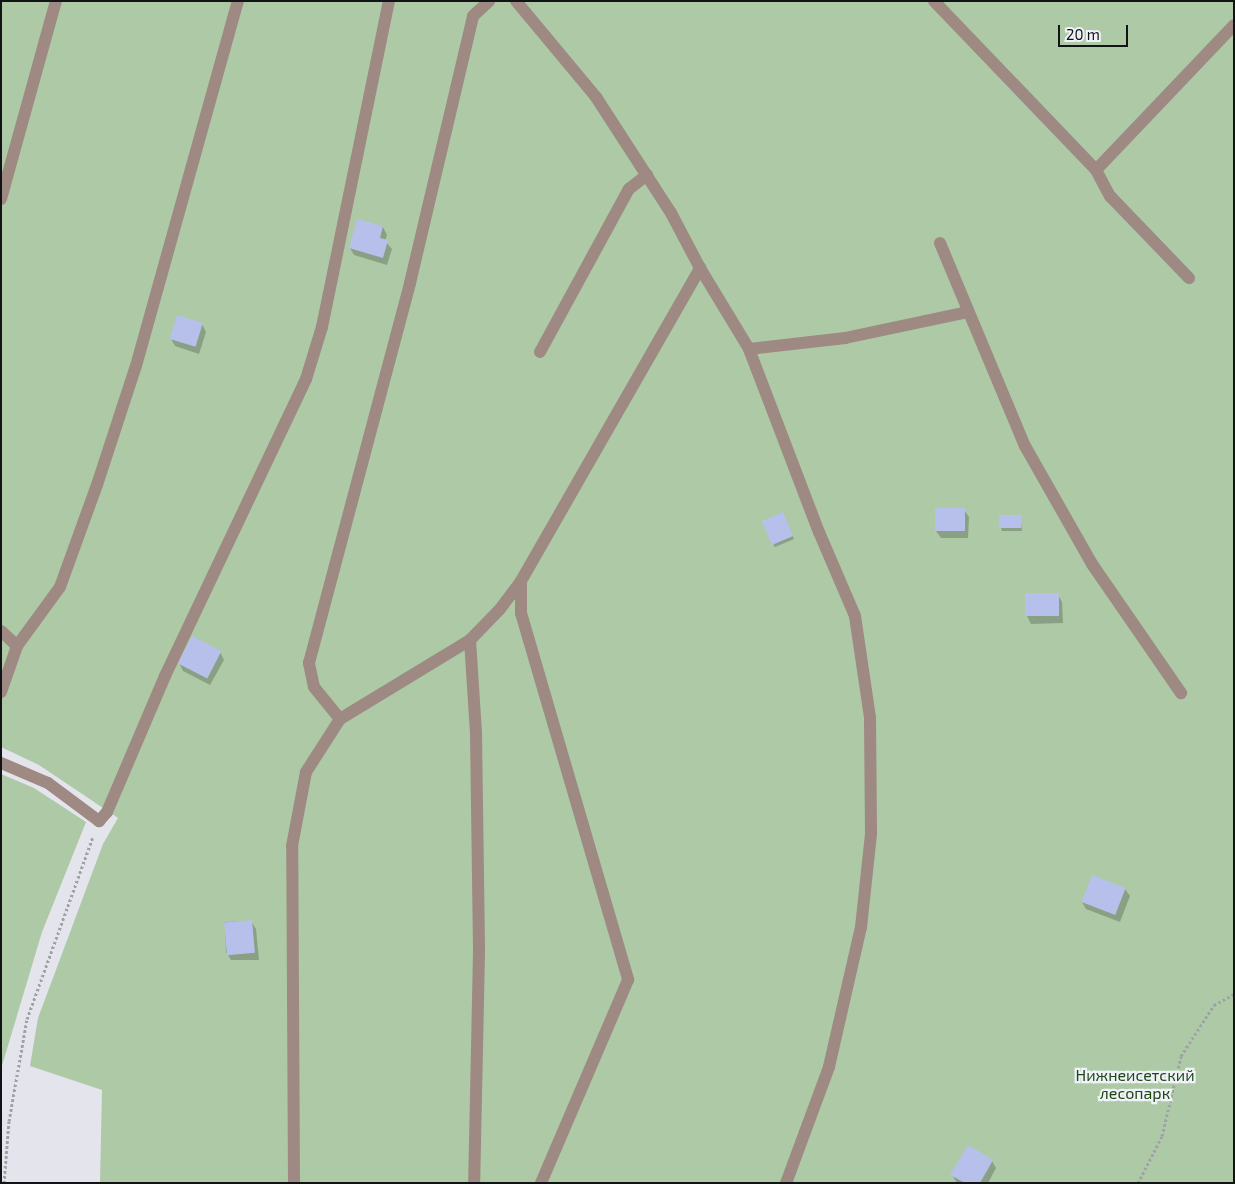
<!DOCTYPE html>
<meta charset="utf-8">
<style>
body{margin:0}
#map{position:relative;width:1235px;height:1184px;overflow:hidden;background:#e3e4ec;font-family:"Exo 2",sans-serif}
div>[style]{position:absolute}
.green>*{inset:0;background:#adc9a5}
.shadow>*{inset:0;background:#0003}
.building>*{inset:0;background:#b7c0ea;transform-origin:0 0}
.path>*{height:3px;margin-top:-1.5px;transform-origin:0;background:repeating-linear-gradient(90deg,#a0a1a7 0 2.5px,transparent 0 5px)}
.minor>*{height:12px;margin:-6px;padding:0 6px;transform-origin:6px;border-radius:6px;background:#9e8983}
span{translate:-50% -50%;white-space:nowrap;text-align:center;line-height:1.15;-webkit-text-stroke:4.5px #f0f2f9;paint-order:stroke}
.park-label{font-size:16px;color:#204612}
.frame{position:absolute;inset:0;border:2px solid #121315;pointer-events:none}
.scale{position:absolute;left:1058px;top:25px;width:70px;height:22px;box-sizing:border-box;border:2px solid #121315;border-top:0;padding-left:6px;font-size:15px;line-height:18px;white-space:nowrap;color:#121315;-webkit-text-stroke:4px #f0f2f9;paint-order:stroke}
</style>
<div id="map">
<div class="green">
<i style="clip-path:polygon(1px 1px,1234px 1px,1234px 1183px,100px 1183px,102px 1090px,30px 1066px,38px 1018px,103px 844px,118px 818px,39px 765px,1px 747px)"></i>
<i style="clip-path:polygon(1px 774px,34px 788px,86px 822px,42px 932px,1px 1069px)"></i>
</div>
<div class="shadow">
<i style="clip-path:polygon(383px 227px,387px 235px,385px 241px,392px 249px,387px 265px,354px 255px,350px 248px)"></i>
<i style="clip-path:polygon(202px 324px,206px 332px,199px 354px,175px 346px,171px 339px)"></i>
<i style="clip-path:polygon(964px 510px,969px 517px,968px 538px,941px 538px,936px 531px)"></i>
<i style="clip-path:polygon(1020px 516px,1022px 531px,1002px 531px,1001px 528px)"></i>
<i style="clip-path:polygon(784px 517px,794px 539px,775px 547px,773px 544px)"></i>
<i style="clip-path:polygon(1026px 595px,1058px 595px,1062px 602px,1063px 623px,1031px 624px,1027px 616px)"></i>
<i style="clip-path:polygon(220px 652px,224px 660px,210px 685px,183px 671px,179px 663px)"></i>
<i style="clip-path:polygon(1125px 889px,1130px 896px,1120px 922px,1086px 909px,1082px 902px)"></i>
<i style="clip-path:polygon(251px 921px,256px 929px,259px 960px,231px 960px,226px 952px,225px 922px)"></i>
<i style="clip-path:polygon(992px 1161px,996px 1168px,988px 1183px,957px 1183px,952px 1175px)"></i>
</div>
<div class="building">
<i style="clip-path:polygon(357px 219px,383px 226px,380px 238px,388px 240px,383px 258px,349px 248px)"></i>
<i style="left:177px;top:315px;width:27px;height:25px;rotate:17deg"></i>
<i style="left:935px;top:508px;width:30px;height:23px"></i>
<i style="left:783px;top:512px;width:26px;height:23px;rotate:67deg"></i>
<i style="left:999px;top:515px;width:22px;height:13px"></i>
<i style="left:1059px;top:593px;width:23px;height:34px;rotate:90deg"></i>
<i style="left:192px;top:636px;width:33px;height:31px;rotate:27deg"></i>
<i style="left:1092px;top:875px;width:36px;height:29px;rotate:21deg"></i>
<i style="left:252px;top:920px;width:33px;height:28px;rotate:85deg"></i>
<i style="clip-path:polygon(968px 1145px,993px 1160px,980px 1183px,965px 1183px,950px 1175px)"></i>
</div>
<div class="path">
<i style="left:4px;top:1183px;width:62px;rotate:-85.4deg"></i>
<i style="left:9px;top:1121px;width:104px;rotate:-80deg"></i>
<i style="left:27px;top:1019px;width:194px;rotate:-70.1deg"></i>
<i style="left:1138px;top:1183px;width:53px;rotate:-62.9deg"></i>
<i style="left:1162px;top:1136px;width:82px;rotate:-76.6deg"></i>
<i style="left:1181px;top:1056px;width:61px;rotate:-57.1deg"></i>
<i style="left:1214px;top:1005px;width:23px;rotate:-29deg"></i>
</div>
<div class="minor">
<i style="left:934px;top:1px;width:234px;rotate:46.2deg"></i>
<i style="left:1096px;top:170px;width:30px;rotate:62deg"></i>
<i style="left:1110px;top:196px;width:114px;rotate:46.1deg"></i>
<i style="left:1096px;top:170px;width:200px;rotate:-46.4deg"></i>
<i style="left:1px;top:199px;width:205px;rotate:-74.5deg"></i>
<i style="left:940px;top:243px;width:220px;rotate:67.3deg"></i>
<i style="left:1025px;top:446px;width:136px;rotate:60.4deg"></i>
<i style="left:1092px;top:564px;width:157px;rotate:55.4deg"></i>
<i style="left:700px;top:268px;width:95px;rotate:58.8deg"></i>
<i style="left:749px;top:349px;width:196px;rotate:69.1deg"></i>
<i style="left:819px;top:532px;width:91px;rotate:66.8deg"></i>
<i style="left:855px;top:616px;width:103px;rotate:81.6deg"></i>
<i style="left:870px;top:718px;width:116px;rotate:89.5deg"></i>
<i style="left:871px;top:834px;width:94px;rotate:96.1deg"></i>
<i style="left:861px;top:927px;width:144px;rotate:102.9deg"></i>
<i style="left:829px;top:1067px;width:124px;rotate:110.3deg"></i>
<i style="left:749px;top:349px;width:97px;rotate:-6.5deg"></i>
<i style="left:845px;top:338px;width:125px;rotate:-12deg"></i>
<i style="left:540px;top:352px;width:186px;rotate:-61.4deg"></i>
<i style="left:629px;top:189px;width:23px;rotate:-38deg"></i>
<i style="left:521px;top:581px;width:32px;rotate:90deg"></i>
<i style="left:521px;top:613px;width:382px;rotate:73.7deg"></i>
<i style="left:628px;top:980px;width:221px;rotate:113.2deg"></i>
<i style="left:1px;top:631px;width:22px;rotate:43deg"></i>
<i style="left:470px;top:640px;width:93px;rotate:86.3deg"></i>
<i style="left:476px;top:733px;width:219px;rotate:89.2deg"></i>
<i style="left:479px;top:952px;width:231px;rotate:91.2deg"></i>
<i style="left:1px;top:692px;width:49px;rotate:-70.8deg"></i>
<i style="left:17px;top:646px;width:73px;rotate:-53.9deg"></i>
<i style="left:60px;top:587px;width:109px;rotate:-70.1deg"></i>
<i style="left:97px;top:485px;width:125px;rotate:-71.9deg"></i>
<i style="left:136px;top:366px;width:379px;rotate:-74.4deg"></i>
<i style="left:340px;top:719px;width:41px;rotate:-129.1deg"></i>
<i style="left:314px;top:687px;width:25px;rotate:-102deg"></i>
<i style="left:309px;top:663px;width:393px;rotate:-75.1deg"></i>
<i style="left:410px;top:283px;width:274px;rotate:-76.7deg"></i>
<i style="left:473px;top:16px;width:22px;rotate:-43deg"></i>
<i style="left:1px;top:763px;width:51px;rotate:23.1deg"></i>
<i style="left:48px;top:783px;width:64px;rotate:36.7deg"></i>
<i style="left:99px;top:821px;width:12px;rotate:-48deg"></i>
<i style="left:107px;top:812px;width:148px;rotate:-66.9deg"></i>
<i style="left:165px;top:676px;width:329px;rotate:-64.6deg"></i>
<i style="left:306px;top:379px;width:54px;rotate:-72.9deg"></i>
<i style="left:322px;top:327px;width:333px;rotate:-78.4deg"></i>
<i style="left:294px;top:1183px;width:337px;rotate:-90.3deg"></i>
<i style="left:292px;top:846px;width:75px;rotate:-79.3deg"></i>
<i style="left:306px;top:772px;width:63px;rotate:-57.3deg"></i>
<i style="left:340px;top:719px;width:152px;rotate:-31.3deg"></i>
<i style="left:470px;top:640px;width:43px;rotate:-45.9deg"></i>
<i style="left:500px;top:609px;width:35px;rotate:-53deg"></i>
<i style="left:521px;top:581px;width:361px;rotate:-60.2deg"></i>
<i style="left:700px;top:268px;width:62px;rotate:-117.8deg"></i>
<i style="left:671px;top:213px;width:138px;rotate:-122.9deg"></i>
<i style="left:596px;top:97px;width:125px;rotate:-129.8deg"></i>
</div>
<div class="park-label">
<span style="left:1135px;top:1084px">Нижнеисетский<br>лесопарк</span>
</div>
<div class="frame"></div>
<div class="scale">20 m</div>
</div>
